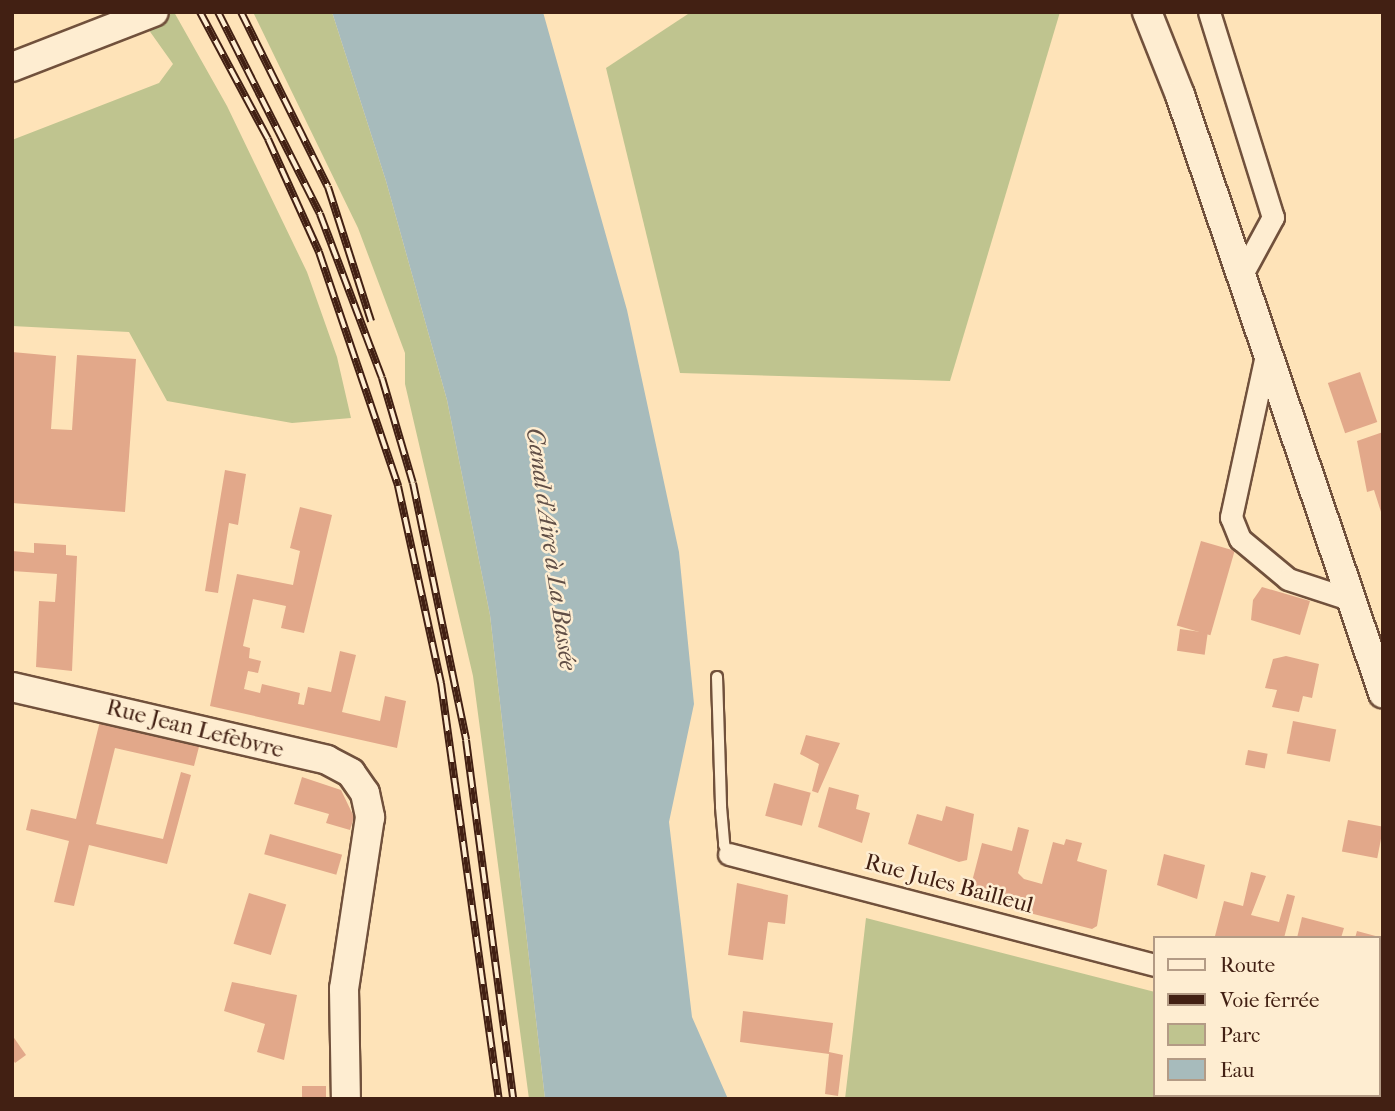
<!DOCTYPE html>
<meta charset="utf-8">
<style>
body{margin:0}
#map{position:relative;width:1395px;height:1111px;overflow:hidden;background:#fee3b8;font-family:"IM FELL French Canon",serif}
div>[style]{position:absolute}
.green>*{inset:0;background:#bfc48f}
.water>*{inset:0;background:#a7bbbc}
.building>*{inset:0;background:#e2a88a;transform-origin:0 0}
.roads{filter:drop-shadow(2px 0 #71513c) drop-shadow(-2px 0 #71513c) drop-shadow(0 2px #71513c) drop-shadow(0 -2px #71513c)}
.service>*{height:10px;margin:-5px;padding:0 5px;transform-origin:5px;border-radius:5px;background:#feedd1}
.minor>*{height:21px;margin:-10.5px;padding:0 10.5px;transform-origin:10.5px;border-radius:10.5px;background:#feedd1}
.tertiary>*{height:28px;margin:-14px;padding:0 14px;transform-origin:14px;border-radius:14px;background:#feedd1}
.rail>*{height:8px;margin-top:-4px;transform-origin:0;background:repeating-linear-gradient(90deg,#feedd1 0 16px,#422013 0 32px);box-sizing:border-box;border-block:2px solid #422013}
span{translate:-50% -50%;white-space:nowrap;text-align:center;line-height:1.15;-webkit-text-stroke:5px #feedd1;paint-order:stroke}
.street-label{font-size:23px;color:#422013}
.water-label{font-size:24px;color:#604e46;font-style:italic}
.frame{position:absolute;inset:0;border:14px solid #422013;pointer-events:none}
.legend{position:absolute;left:1153px;top:936px;width:228px;height:161px;box-sizing:border-box;background:#feedd1;border:2px solid #b39b85;margin:0;padding:9px 12px;list-style:none;font-size:21px;color:#422013}
.legend li{display:flex;align-items:center;gap:14px;height:35px}
.legend b{width:35px;border:2px solid #b39b85}
</style>
<div id="map">
<div class="green">
<i style="clip-path:polygon(136px 12px,174px 12px,227px 106px,307px 272px,337px 357px,351px 418px,292px 423px,167px 401px,129px 332px,12px 326px,12px 140px,159px 83px,173px 64px)"></i>
<i style="clip-path:polygon(253px 12px,332px 12px,386px 181px,447px 400px,490px 615px,545px 1099px,529px 1099px,473px 676px,405px 384px,405px 353px,358px 228px)"></i>
<i style="clip-path:polygon(691px 12px,1060px 12px,950px 381px,680px 373px,606px 68px)"></i>
<i style="clip-path:polygon(866px 918px,1155px 992px,1155px 1095px,1228px 1099px,845px 1099px)"></i>
</div>
<div class="water">
<i style="clip-path:polygon(332px 12px,543px 12px,627px 310px,679px 552px,694px 704px,669px 822px,692px 1017px,728px 1099px,545px 1099px,490px 615px,447px 400px,386px 181px)"></i>
</div>
<div class="building">
<i style="clip-path:polygon(12px 352px,56px 356px,51px 429px,72px 430px,77px 355px,136px 359px,125px 512px,12px 503px)"></i>
<i style="left:1360px;top:372px;width:53px;height:34px;rotate:71deg"></i>
<i style="clip-path:polygon(1383px 432px,1383px 515px,1382px 515px,1374px 490px,1367px 492px,1357px 441px)"></i>
<i style="clip-path:polygon(225px 470px,246px 474px,238px 525px,229px 523px,218px 593px,205px 591px)"></i>
<i style="clip-path:polygon(300px 507px,332px 515px,304px 633px,281px 628px,286px 606px,253px 599px,243px 646px,250px 648px,249px 658px,261px 661px,258px 673px,248px 671px,244px 689px,260px 693px,262px 684px,300px 693px,298px 704px,304px 705px,308px 687px,331px 692px,340px 651px,356px 655px,342px 712px,380px 721px,385px 696px,406px 701px,397px 748px,210px 706px,237px 574px,293px 585px,300px 551px,290px 548px)"></i>
<i style="left:1201px;top:541px;width:35px;height:88px;rotate:16deg"></i>
<i style="clip-path:polygon(34px 543px,66px 545px,66px 555px,77px 556px,72px 671px,36px 667px,39px 601px,55px 602px,57px 574px,12px 571px,12px 551px,34px 553px)"></i>
<i style="clip-path:polygon(1262px 587px,1310px 601px,1300px 635px,1251px 620px,1253px 600px)"></i>
<i style="left:1180px;top:629px;width:28px;height:22px;rotate:8deg"></i>
<i style="clip-path:polygon(1286px 656px,1319px 664px,1312px 698px,1303px 696px,1299px 712px,1272px 707px,1277px 690px,1265px 688px,1273px 659px)"></i>
<i style="clip-path:polygon(100px 721px,200px 743px,194px 766px,115px 748px,96px 824px,163px 839px,181px 772px,191px 775px,167px 864px,89px 845px,74px 906px,54px 902px,69px 841px,26px 830px,31px 809px,76px 819px)"></i>
<i style="left:1293px;top:721px;width:44px;height:33px;rotate:11deg"></i>
<i style="clip-path:polygon(806px 735px,840px 743px,818px 793px,812px 791px,819px 764px,800px 754px)"></i>
<i style="left:1248px;top:750px;width:20px;height:15px;rotate:11deg"></i>
<i style="clip-path:polygon(302px 777px,341px 790px,354px 817px,350px 830px,326px 823px,329px 814px,294px 804px)"></i>
<i style="left:774px;top:783px;width:38px;height:34px;rotate:15deg"></i>
<i style="clip-path:polygon(829px 787px,859px 795px,856px 809px,870px 813px,862px 843px,818px 827px)"></i>
<i style="clip-path:polygon(946px 806px,974px 814px,967px 860px,959px 862px,908px 844px,917px 814px,942px 821px)"></i>
<i style="left:1348px;top:820px;width:36px;height:32px;rotate:11deg"></i>
<i style="clip-path:polygon(1018px 827px,1029px 830px,1018px 873px,1024px 879px,1042px 884px,1053px 842px,1064px 845px,1066px 839px,1082px 843px,1077px 861px,1107px 870px,1097px 926px,1092px 929px,968px 897px,982px 843px,1012px 851px)"></i>
<i style="left:270px;top:834px;width:75px;height:21px;rotate:16deg"></i>
<i style="clip-path:polygon(1164px 854px,1205px 865px,1197px 899px,1157px 885px)"></i>
<i style="clip-path:polygon(1251px 872px,1266px 876px,1251px 915px,1279px 922px,1287px 894px,1295px 896px,1284px 938px,1215px 936px,1224px 901px,1243px 906px)"></i>
<i style="clip-path:polygon(737px 883px,788px 895px,785px 924px,768px 922px,763px 960px,728px 955px)"></i>
<i style="left:249px;top:893px;width:39px;height:53px;rotate:17deg"></i>
<i style="clip-path:polygon(1302px 917px,1344px 928px,1341px 938px,1297px 938px)"></i>
<i style="clip-path:polygon(1357px 931px,1383px 938px,1380px 976px,1379px 938px,1355px 938px)"></i>
<i style="clip-path:polygon(232px 982px,297px 995px,284px 1060px,257px 1052px,265px 1024px,224px 1011px)"></i>
<i style="clip-path:polygon(743px 1011px,833px 1023px,829px 1052px,843px 1055px,838px 1096px,825px 1094px,829px 1054px,740px 1042px)"></i>
<i style="clip-path:polygon(12px 1035px,26px 1055px,15px 1063px,12px 1058px)"></i>
<i style="left:302px;top:1086px;width:24px;height:11px"></i>
<i style="left:1287px;top:1095px;width:82px;height:4px"></i>
</div>
<div class="roads">
<div class="service">
<i style="left:717px;top:677px;width:130px;rotate:88.2deg"></i>
<i style="left:721px;top:807px;width:38px;rotate:85deg"></i>
<i style="left:724px;top:845px;width:10px;rotate:61deg"></i>
</div>
<div class="minor">
<i style="left:1209px;top:12px;width:215px;rotate:72.7deg"></i>
<i style="left:1273px;top:217px;width:67px;rotate:118.5deg"></i>
<i style="left:1266px;top:355px;width:166px;rotate:102.2deg"></i>
<i style="left:1231px;top:517px;width:24px;rotate:68deg"></i>
<i style="left:1240px;top:539px;width:62px;rotate:39.8deg"></i>
<i style="left:1288px;top:579px;width:64px;rotate:18.2deg"></i>
<i style="left:729px;top:854px;width:440px;rotate:14.6deg"></i>
<i style="left:1379px;top:1023px;width:4px;rotate:14deg"></i>
<i style="left:1250px;top:1099px;width:4px;rotate:-90deg"></i>
</div>
<div class="tertiary">
<i style="left:1147px;top:12px;width:89px;rotate:68.3deg"></i>
<i style="left:1180px;top:95px;width:632px;rotate:71.25deg"></i>
<i style="left:12px;top:67px;width:152px;rotate:-21.2deg"></i>
<i style="left:12px;top:687px;width:323px;rotate:13deg"></i>
<i style="left:327px;top:760px;width:27px;rotate:28deg"></i>
<i style="left:351px;top:773px;width:24px;rotate:55deg"></i>
<i style="left:365px;top:793px;width:25px;rotate:78deg"></i>
<i style="left:370px;top:817px;width:174px;rotate:98.6deg"></i>
<i style="left:344px;top:989px;width:110px;rotate:89deg"></i>
</div>
</div>
<div class="rail">
<i style="left:200px;top:12px;width:144px;rotate:61.8deg"></i>
<i style="left:268px;top:139px;width:124px;rotate:65.7deg"></i>
<i style="left:319px;top:252px;width:247px;rotate:71.3deg"></i>
<i style="left:398px;top:486px;width:202px;rotate:77.7deg"></i>
<i style="left:441px;top:683px;width:420px;rotate:82.1deg"></i>
<i style="left:218px;top:12px;width:226px;rotate:63.2deg"></i>
<i style="left:320px;top:214px;width:175px;rotate:69.3deg"></i>
<i style="left:382px;top:378px;width:109px;rotate:73.6deg"></i>
<i style="left:413px;top:483px;width:262px;rotate:78.3deg"></i>
<i style="left:466px;top:740px;width:362px;rotate:82.5deg"></i>
<i style="left:241px;top:12px;width:195px;rotate:63.6deg"></i>
<i style="left:328px;top:187px;width:141px;rotate:72.2deg"></i>
</div>
<div class="street-label">
<span style="left:195px;top:729px;rotate:14deg">Rue Jean Lefebvre</span>
<span style="left:949px;top:884px;rotate:15deg">Rue Jules Bailleul</span>
</div>
<div class="water-label">
<span style="left:551px;top:549px;rotate:82deg">Canal d'Aire à La Bassée</span>
</div>
<div class="frame"></div>
<ul class="legend">
<li><b style="height:9px;background:#feedd1"></b>Route</li>
<li><b style="height:9px;background:#422013"></b>Voie ferrée</li>
<li><b style="height:19px;background:#bfc48f"></b>Parc</li>
<li><b style="height:19px;background:#a7bbbc"></b>Eau</li>
</ul>
</div>
